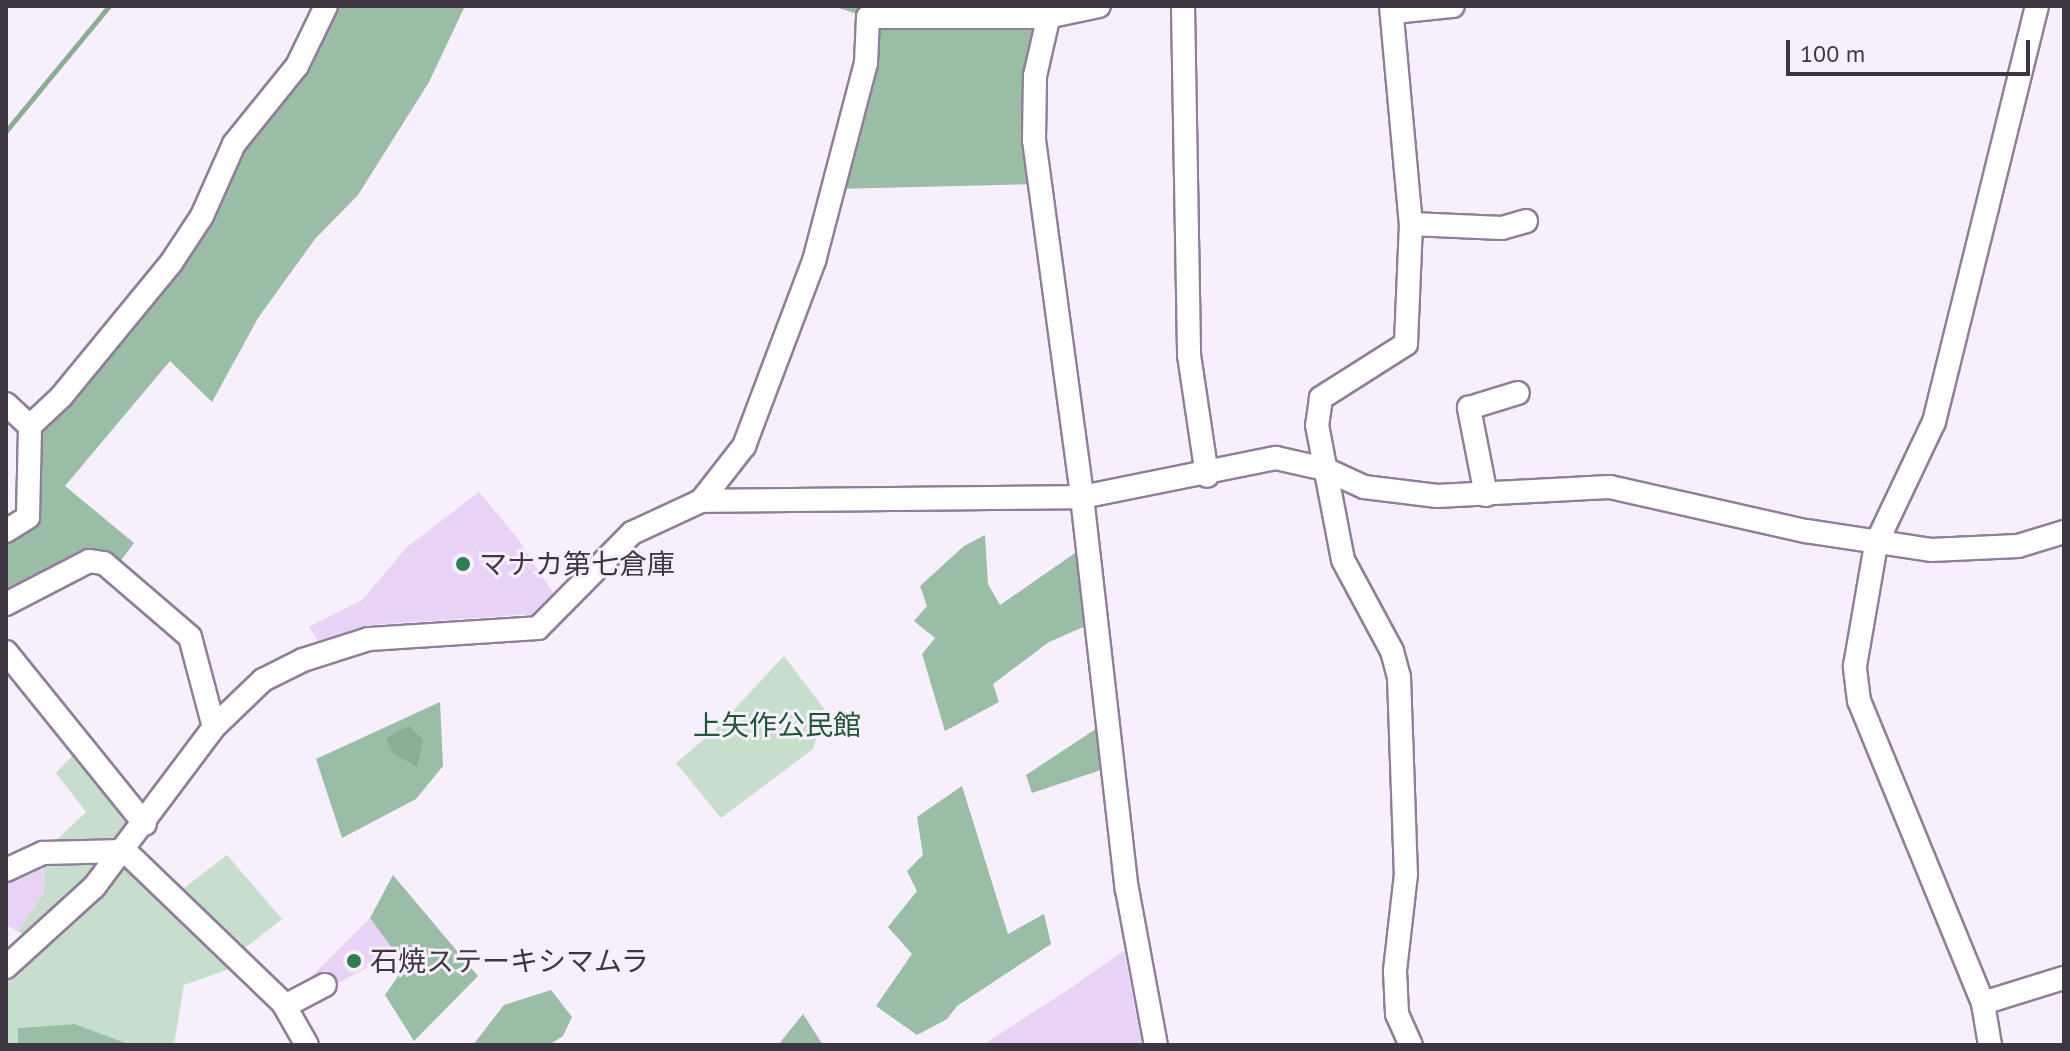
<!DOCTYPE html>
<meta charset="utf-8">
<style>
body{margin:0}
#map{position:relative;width:2070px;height:1051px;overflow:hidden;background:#f7effc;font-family:"PT Sans","Noto Sans JP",sans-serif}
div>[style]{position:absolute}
.green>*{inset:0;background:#c6dfcd}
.forest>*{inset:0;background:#9abea5}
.water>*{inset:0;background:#8aad95}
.stream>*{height:5px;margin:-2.5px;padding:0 2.5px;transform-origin:2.5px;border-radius:2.5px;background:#8aad95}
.building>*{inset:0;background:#e8d2f5}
.roads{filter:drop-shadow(2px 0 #907e9a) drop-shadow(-2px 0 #907e9a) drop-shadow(0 2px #907e9a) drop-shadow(0 -2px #907e9a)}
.minor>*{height:22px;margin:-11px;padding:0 11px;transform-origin:11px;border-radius:11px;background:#fff}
.dots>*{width:22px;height:22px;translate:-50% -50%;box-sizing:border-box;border:4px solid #f7effc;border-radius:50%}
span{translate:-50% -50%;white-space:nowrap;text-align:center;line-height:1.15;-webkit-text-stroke:6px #f7effc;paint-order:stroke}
.poi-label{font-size:28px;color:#3d3642}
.left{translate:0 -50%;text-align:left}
.park-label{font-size:28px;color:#1f5837}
.frame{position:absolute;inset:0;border:8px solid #3d3642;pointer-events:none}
.scale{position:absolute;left:1786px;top:40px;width:244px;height:36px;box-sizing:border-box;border:4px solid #3d3642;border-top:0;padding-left:10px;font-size:24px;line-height:28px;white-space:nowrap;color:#3d3642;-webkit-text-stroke:6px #f7effc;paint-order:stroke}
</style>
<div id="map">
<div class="green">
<i style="clip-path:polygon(784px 656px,825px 710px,813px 749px,721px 818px,676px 763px,715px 730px)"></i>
<i style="clip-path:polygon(80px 748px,145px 824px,125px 852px,175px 895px,227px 855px,282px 919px,236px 955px,244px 964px,184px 985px,174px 1045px,131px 1045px,75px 1024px,18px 1028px,18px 1045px,6px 1045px,6px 967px,33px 942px,18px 931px,45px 891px,43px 853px,86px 812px,56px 773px)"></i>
</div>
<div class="forest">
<i style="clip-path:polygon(326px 6px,465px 6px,429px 82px,358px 195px,315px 239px,258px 318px,212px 402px,170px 361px,65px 486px,134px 543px,114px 570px,104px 563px,6px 604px,6px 531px,28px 517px,30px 426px,125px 319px)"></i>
<i style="clip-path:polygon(832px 6px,867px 6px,868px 16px,1047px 17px,1040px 184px,834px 189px,867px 17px)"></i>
<i style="clip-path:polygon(985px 535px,988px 584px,1000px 605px,1088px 544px,1097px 621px,1049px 642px,993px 684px,999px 702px,945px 731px,922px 654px,935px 638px,914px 621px,927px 606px,920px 586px,964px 546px)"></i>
<i style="clip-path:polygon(440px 702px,443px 766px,416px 799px,342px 838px,316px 759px)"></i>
<i style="clip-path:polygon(1108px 721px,1113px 766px,1032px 793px,1026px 775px)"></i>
<i style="clip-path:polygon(962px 786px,1008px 934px,1044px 914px,1051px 944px,957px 1006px,947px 1019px,917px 1035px,876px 1006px,912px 954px,888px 927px,917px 891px,907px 871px,923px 855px,917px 817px)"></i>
<i style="clip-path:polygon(393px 875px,478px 976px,414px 1041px,385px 995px,405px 966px,370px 918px)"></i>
<i style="clip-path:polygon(551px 990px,572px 1017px,563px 1036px,549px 1045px,473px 1045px,504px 1005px)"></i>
<i style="clip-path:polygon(803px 1014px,823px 1045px,778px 1045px)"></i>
<i style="clip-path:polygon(75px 1024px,131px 1045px,18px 1045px,18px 1028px)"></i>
</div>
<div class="water">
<i style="clip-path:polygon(409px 726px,423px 740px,417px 767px,393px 753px,386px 738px)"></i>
</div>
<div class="stream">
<i style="left:6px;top:131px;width:162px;rotate:-50.5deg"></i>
</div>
<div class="building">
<i style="clip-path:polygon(479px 492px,518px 539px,553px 593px,532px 614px,368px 625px,318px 641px,309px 627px,362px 600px,407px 547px)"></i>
<i style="clip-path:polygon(44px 868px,45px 891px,18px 932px,6px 924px,6px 884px)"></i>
<i style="clip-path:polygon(370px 918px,395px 953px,338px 983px,326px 971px,312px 976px)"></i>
<i style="clip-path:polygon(1124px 951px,1142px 1045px,983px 1045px,1066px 991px)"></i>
</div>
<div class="roads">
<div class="minor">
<i style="left:1051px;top:6px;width:72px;rotate:102.9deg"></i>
<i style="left:1035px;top:76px;width:64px;rotate:90.9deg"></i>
<i style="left:1034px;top:140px;width:360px;rotate:82.3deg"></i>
<i style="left:1082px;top:497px;width:395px;rotate:83.5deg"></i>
<i style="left:1127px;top:889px;width:159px;rotate:79.5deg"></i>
<i style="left:1183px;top:6px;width:349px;rotate:89deg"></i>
<i style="left:1189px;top:355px;width:122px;rotate:81.5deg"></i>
<i style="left:1391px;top:6px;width:219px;rotate:84.8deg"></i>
<i style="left:1411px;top:224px;width:120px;rotate:92.4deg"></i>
<i style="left:1406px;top:344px;width:101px;rotate:147.6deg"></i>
<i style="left:1321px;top:398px;width:27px;rotate:98deg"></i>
<i style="left:1317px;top:425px;width:137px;rotate:79.1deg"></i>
<i style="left:1343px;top:560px;width:103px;rotate:61.7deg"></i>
<i style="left:1392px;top:651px;width:27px;rotate:75deg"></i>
<i style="left:1399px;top:677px;width:197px;rotate:88deg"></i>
<i style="left:1406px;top:874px;width:98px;rotate:96.5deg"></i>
<i style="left:1395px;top:971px;width:43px;rotate:87.3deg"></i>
<i style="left:1397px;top:1014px;width:34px;rotate:66deg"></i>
<i style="left:1395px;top:12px;width:58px;rotate:-5.9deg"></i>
<i style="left:1411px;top:224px;width:91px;rotate:2.5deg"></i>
<i style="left:1502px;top:228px;width:25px;rotate:-16deg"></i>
<i style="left:6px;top:404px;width:33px;rotate:43deg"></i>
<i style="left:1486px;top:495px;width:89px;rotate:-101.1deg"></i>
<i style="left:1469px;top:408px;width:51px;rotate:-17deg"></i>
<i style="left:701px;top:501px;width:70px;rotate:-52deg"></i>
<i style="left:744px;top:446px;width:198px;rotate:-69.3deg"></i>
<i style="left:814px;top:261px;width:205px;rotate:-75.3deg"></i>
<i style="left:866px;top:63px;width:46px;rotate:-87.5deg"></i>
<i style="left:868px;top:17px;width:179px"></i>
<i style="left:1047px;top:17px;width:53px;rotate:-11.9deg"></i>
<i style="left:6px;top:531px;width:26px;rotate:-32deg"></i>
<i style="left:28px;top:517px;width:91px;rotate:-88.7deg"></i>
<i style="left:30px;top:426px;width:42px;rotate:-43.1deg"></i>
<i style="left:61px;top:397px;width:173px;rotate:-50.6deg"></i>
<i style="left:171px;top:263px;width:56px;rotate:-56.6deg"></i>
<i style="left:202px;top:216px;width:79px;rotate:-66deg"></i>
<i style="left:234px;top:144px;width:100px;rotate:-51.1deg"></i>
<i style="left:297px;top:66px;width:67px;rotate:-64.2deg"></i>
<i style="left:6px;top:604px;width:93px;rotate:-27.4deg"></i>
<i style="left:89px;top:561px;width:15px;rotate:8deg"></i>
<i style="left:104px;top:563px;width:113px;rotate:40.7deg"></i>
<i style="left:190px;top:637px;width:93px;rotate:75.1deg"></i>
<i style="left:6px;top:652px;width:221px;rotate:51.1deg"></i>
<i style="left:6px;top:870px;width:41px;rotate:-24.7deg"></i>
<i style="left:43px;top:853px;width:82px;rotate:-1.4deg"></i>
<i style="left:125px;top:851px;width:219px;rotate:43.9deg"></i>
<i style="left:283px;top:1003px;width:48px;rotate:60.3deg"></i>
<i style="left:6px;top:967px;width:119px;rotate:-42.3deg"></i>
<i style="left:94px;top:887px;width:200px;rotate:-53.1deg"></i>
<i style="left:214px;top:727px;width:68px;rotate:-43.8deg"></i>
<i style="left:263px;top:680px;width:45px;rotate:-26.6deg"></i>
<i style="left:303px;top:660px;width:69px;rotate:-17.7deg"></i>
<i style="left:369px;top:639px;width:169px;rotate:-3.7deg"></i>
<i style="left:538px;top:628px;width:134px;rotate:-45.3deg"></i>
<i style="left:632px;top:533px;width:76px;rotate:-24.9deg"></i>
<i style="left:701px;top:501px;width:381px;rotate:-0.6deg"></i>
<i style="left:1082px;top:497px;width:198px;rotate:-11.4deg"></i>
<i style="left:1276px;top:458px;width:50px;rotate:12.7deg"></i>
<i style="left:1325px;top:469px;width:43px;rotate:24.8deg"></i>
<i style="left:1364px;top:487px;width:74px;rotate:7deg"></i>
<i style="left:1437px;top:496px;width:173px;rotate:-3deg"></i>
<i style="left:1610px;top:487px;width:201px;rotate:12.7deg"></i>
<i style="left:1806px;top:531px;width:126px;rotate:8.6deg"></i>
<i style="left:1931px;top:550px;width:87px;rotate:-2.6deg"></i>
<i style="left:2018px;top:546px;width:48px;rotate:-16.9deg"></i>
<i style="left:1983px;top:1003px;width:85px;rotate:-17.2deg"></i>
<i style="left:285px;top:1006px;width:45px;rotate:-27.7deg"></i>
<i style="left:1990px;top:1045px;width:43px;rotate:-99.5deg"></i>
<i style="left:1983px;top:1003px;width:326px;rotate:-112.3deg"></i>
<i style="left:1859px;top:701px;width:35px;rotate:-97deg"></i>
<i style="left:1855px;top:666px;width:124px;rotate:-80.2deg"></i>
<i style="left:1876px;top:544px;width:135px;rotate:-64.6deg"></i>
<i style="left:1934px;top:422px;width:429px;rotate:-76.1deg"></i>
</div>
</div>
<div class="dots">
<i style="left:463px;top:564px;background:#2e7f50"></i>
<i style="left:354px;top:961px;background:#2e7f50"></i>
</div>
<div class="poi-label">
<span class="left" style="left:479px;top:564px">マナカ第七倉庫</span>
<span class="left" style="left:370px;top:961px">石焼ステーキシマムラ</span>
</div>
<div class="park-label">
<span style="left:777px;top:725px">上矢作公民館</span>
</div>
<div class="frame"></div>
<div class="scale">100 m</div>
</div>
